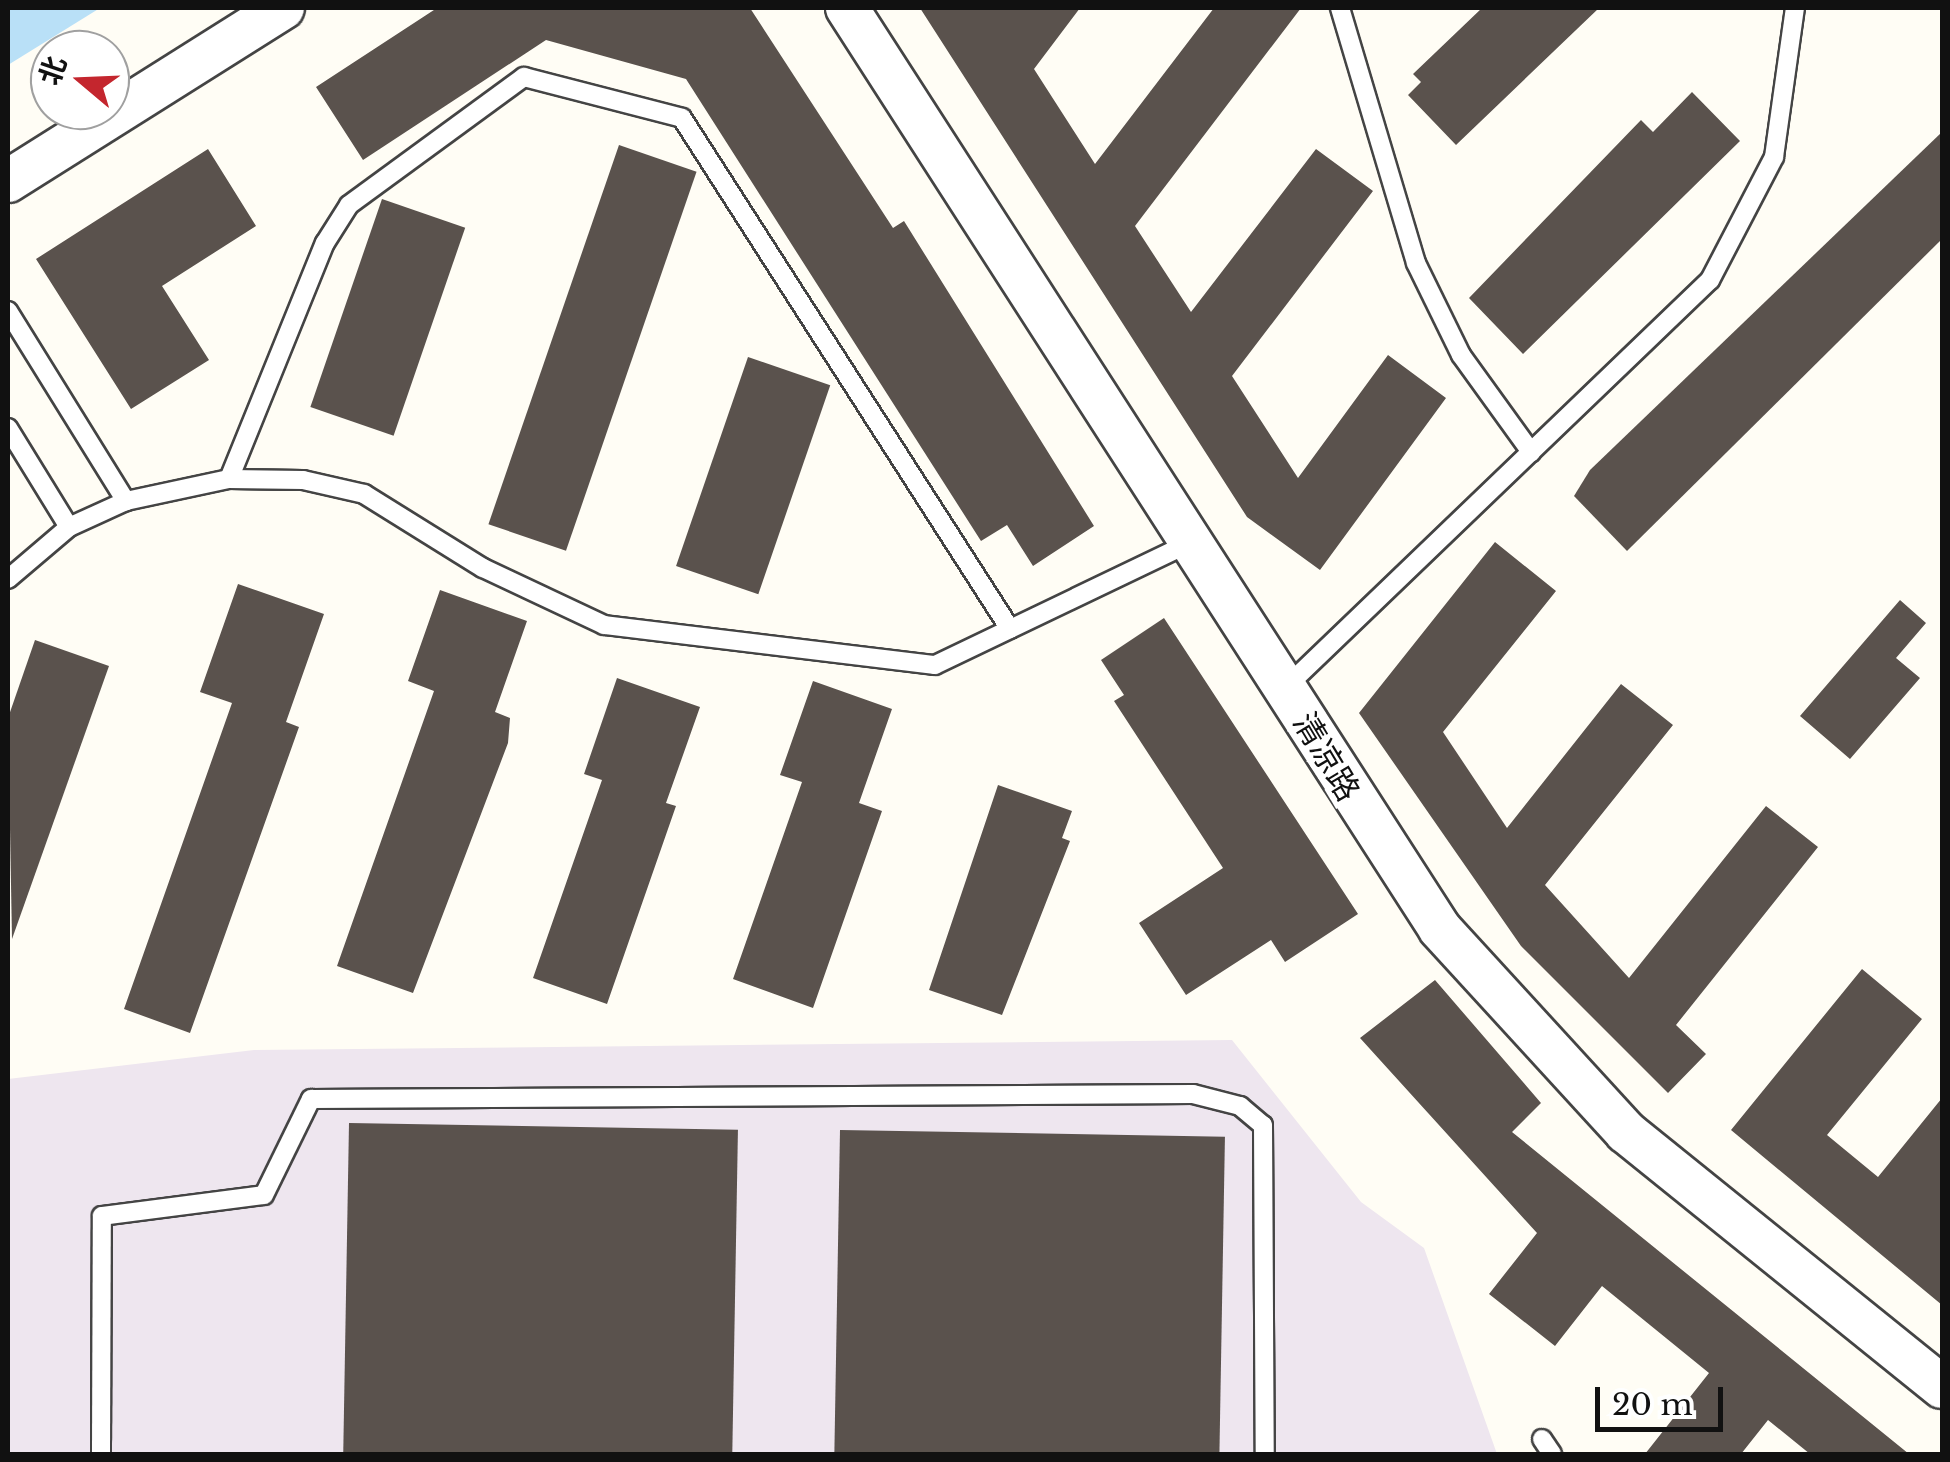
<!DOCTYPE html>
<meta charset="utf-8">
<style>
body{margin:0}
#map{position:relative;width:1950px;height:1462px;overflow:hidden;background:#fffdf5;font-family:"Libre Baskerville","Noto Sans SC",serif}
div>[style]{position:absolute}
.industrial>*{inset:0;background:#eee6ef}
.water>*{inset:0;background:#b9e0f7}
.building>*{inset:0;background:#5a524d;transform-origin:0 0}
.roads{filter:drop-shadow(2px 0 #444) drop-shadow(-2px 0 #444) drop-shadow(0 2px #444) drop-shadow(0 -2px #444)}
.service>*{height:18px;margin:-9px;padding:0 9px;transform-origin:9px;border-radius:9px;background:#fff}
.tertiary>*{height:42px;margin:-21px;padding:0 21px;transform-origin:21px;border-radius:21px;background:#fff}
span{translate:-50% -50%;white-space:nowrap;text-align:center;line-height:1.15;-webkit-text-stroke:10px #fff;paint-order:stroke}
.street-label{font-size:32px;color:#111}
.frame{position:absolute;inset:0;border:10px solid #111;pointer-events:none}
.north{position:absolute;left:30px;top:30px;width:100px;height:100px;box-sizing:border-box;background:#fff;border:2px solid #a0a0a0;border-radius:50%;rotate:289deg;font-size:28px;font-weight:700;line-height:40px;text-align:center;color:#111}
.north::after{content:'';display:block;margin:auto;width:35px;height:45px;background:#c4262e;clip-path:polygon(50% 0,100% 100%,50% 72%,0 100%)}
.scale{position:absolute;left:1595px;top:1387px;width:128px;height:45px;box-sizing:border-box;border:5px solid #111;border-top:0;padding-left:12px;font-size:30px;line-height:35px;white-space:nowrap;color:#111;-webkit-text-stroke:8px #fff;paint-order:stroke}
</style>
<div id="map">
<div class="industrial">
<i style="clip-path:polygon(1232px 1040px,1361px 1202px,1424px 1248px,1497px 1454px,8px 1454px,8px 1079px,254px 1050px)"></i>
</div>
<div class="water">
<i style="clip-path:polygon(8px 8px,100px 8px,8px 65px)"></i>
</div>
<div class="building">
<i style="clip-path:polygon(437px 8px,750px 8px,893px 228px,904px 221px,1094px 526px,1033px 566px,1007px 525px,981px 541px,686px 79px,546px 40px,363px 160px,316px 87px)"></i>
<i style="clip-path:polygon(920px 8px,1080px 8px,1034px 69px,1095px 164px,1214px 8px,1301px 8px,1135px 226px,1191px 312px,1316px 149px,1373px 191px,1232px 376px,1298px 478px,1388px 355px,1446px 398px,1320px 570px,1247px 517px)"></i>
<i style="clip-path:polygon(1482px 8px,1599px 8px,1456px 145px,1408px 95px,1421px 82px,1413px 74px)"></i>
<i style="clip-path:polygon(1692px 92px,1740px 141px,1523px 354px,1469px 298px,1641px 120px,1653px 132px)"></i>
<i style="clip-path:polygon(1942px 132px,1942px 239px,1627px 551px,1574px 496px,1590px 470px)"></i>
<i style="left:619px;top:145px;width:82px;height:401px;rotate:19deg"></i>
<i style="clip-path:polygon(208px 149px,256px 226px,162px 286px,209px 360px,131px 409px,36px 259px)"></i>
<i style="left:382px;top:199px;width:88px;height:220px;rotate:19deg"></i>
<i style="left:748px;top:357px;width:87px;height:221px;rotate:19deg"></i>
<i style="clip-path:polygon(1495px 542px,1556px 591px,1443px 732px,1507px 828px,1621px 684px,1673px 725px,1545px 885px,1629px 978px,1766px 806px,1818px 847px,1676px 1025px,1706px 1054px,1668px 1093px,1521px 946px,1359px 713px)"></i>
<i style="clip-path:polygon(238px 584px,324px 614px,286px 722px,299px 727px,190px 1033px,124px 1009px,232px 703px,200px 692px)"></i>
<i style="clip-path:polygon(440px 590px,527px 621px,495px 712px,510px 718px,508px 743px,413px 993px,337px 966px,434px 691px,408px 681px)"></i>
<i style="clip-path:polygon(1900px 600px,1926px 623px,1896px 658px,1920px 678px,1850px 759px,1800px 716px)"></i>
<i style="clip-path:polygon(1164px 618px,1358px 914px,1285px 962px,1271px 940px,1186px 995px,1139px 923px,1223px 868px,1114px 701px,1124px 695px,1101px 660px)"></i>
<i style="clip-path:polygon(35px 640px,109px 666px,12px 939px,8px 718px)"></i>
<i style="clip-path:polygon(617px 678px,700px 707px,666px 803px,676px 806px,607px 1004px,533px 978px,602px 780px,584px 774px)"></i>
<i style="clip-path:polygon(813px 681px,892px 709px,859px 803px,882px 811px,813px 1008px,733px 979px,802px 782px,780px 775px)"></i>
<i style="clip-path:polygon(998px 785px,1072px 811px,1062px 838px,1070px 841px,1002px 1015px,929px 990px)"></i>
<i style="clip-path:polygon(1862px 969px,1922px 1019px,1827px 1135px,1878px 1177px,1942px 1098px,1942px 1305px,1731px 1130px)"></i>
<i style="clip-path:polygon(1435px 980px,1541px 1103px,1512px 1132px,1909px 1454px,1810px 1454px,1768px 1420px,1741px 1454px,1645px 1454px,1709px 1373px,1602px 1286px,1555px 1346px,1489px 1294px,1537px 1233px,1360px 1038px)"></i>
<i style="left:349px;top:1123px;width:389px;height:331px;rotate:1deg"></i>
<i style="left:840px;top:1130px;width:385px;height:324px;rotate:1deg"></i>
</div>
<div class="roads">
<div class="service">
<i style="left:1340px;top:8px;width:266px;rotate:73.4deg"></i>
<i style="left:1416px;top:263px;width:102px;rotate:63.9deg"></i>
<i style="left:1461px;top:355px;width:120px;rotate:54.2deg"></i>
<i style="left:8px;top:311px;width:224px;rotate:58.2deg"></i>
<i style="left:8px;top:428px;width:116px;rotate:58.4deg"></i>
<i style="left:229px;top:479px;width:255px;rotate:-67.9deg"></i>
<i style="left:325px;top:243px;width:45px;rotate:-57.7deg"></i>
<i style="left:349px;top:205px;width:217px;rotate:-36.2deg"></i>
<i style="left:524px;top:77px;width:163px;rotate:14.5deg"></i>
<i style="left:682px;top:118px;width:607px;rotate:57.3deg"></i>
<i style="left:8px;top:579px;width:80px;rotate:-40.4deg"></i>
<i style="left:69px;top:527px;width:63px;rotate:-24.5deg"></i>
<i style="left:126px;top:501px;width:105px;rotate:-12.1deg"></i>
<i style="left:229px;top:479px;width:74px;rotate:0.8deg"></i>
<i style="left:303px;top:480px;width:63px;rotate:12.9deg"></i>
<i style="left:364px;top:494px;width:140px;rotate:31.9deg"></i>
<i style="left:483px;top:568px;width:134px;rotate:25.2deg"></i>
<i style="left:604px;top:625px;width:333px;rotate:6.9deg"></i>
<i style="left:935px;top:665px;width:283px;rotate:-25.6deg"></i>
<i style="left:1285px;top:688px;width:589px;rotate:-43.83deg"></i>
<i style="left:1710px;top:280px;width:139px;rotate:-62.5deg"></i>
<i style="left:1774px;top:157px;width:150px;rotate:-82deg"></i>
<i style="left:1542px;top:1439px;width:18px;rotate:56deg"></i>
<i style="left:101px;top:1454px;width:238px;rotate:-89.8deg"></i>
<i style="left:102px;top:1216px;width:163px;rotate:-7.4deg"></i>
<i style="left:264px;top:1195px;width:107px;rotate:-63.9deg"></i>
<i style="left:311px;top:1099px;width:882px;rotate:-0.32deg"></i>
<i style="left:1193px;top:1094px;width:49px;rotate:14.3deg"></i>
<i style="left:1240px;top:1106px;width:30px;rotate:40deg"></i>
<i style="left:1263px;top:1125px;width:329px;rotate:89.7deg"></i>
</div>
<div class="tertiary">
<i style="left:847px;top:8px;width:1095px;rotate:57.22deg"></i>
<i style="left:1440px;top:929px;width:275px;rotate:47.5deg"></i>
<i style="left:1626px;top:1132px;width:406px;rotate:38.9deg"></i>
<i style="left:8px;top:181px;width:325px;rotate:-32.2deg"></i>
</div>
</div>
<div class="street-label">
<span style="left:1326px;top:757px;rotate:59deg">清凉路</span>
</div>
<div class="frame"></div>
<div class="north">北</div>
<div class="scale">20 m</div>
</div>
